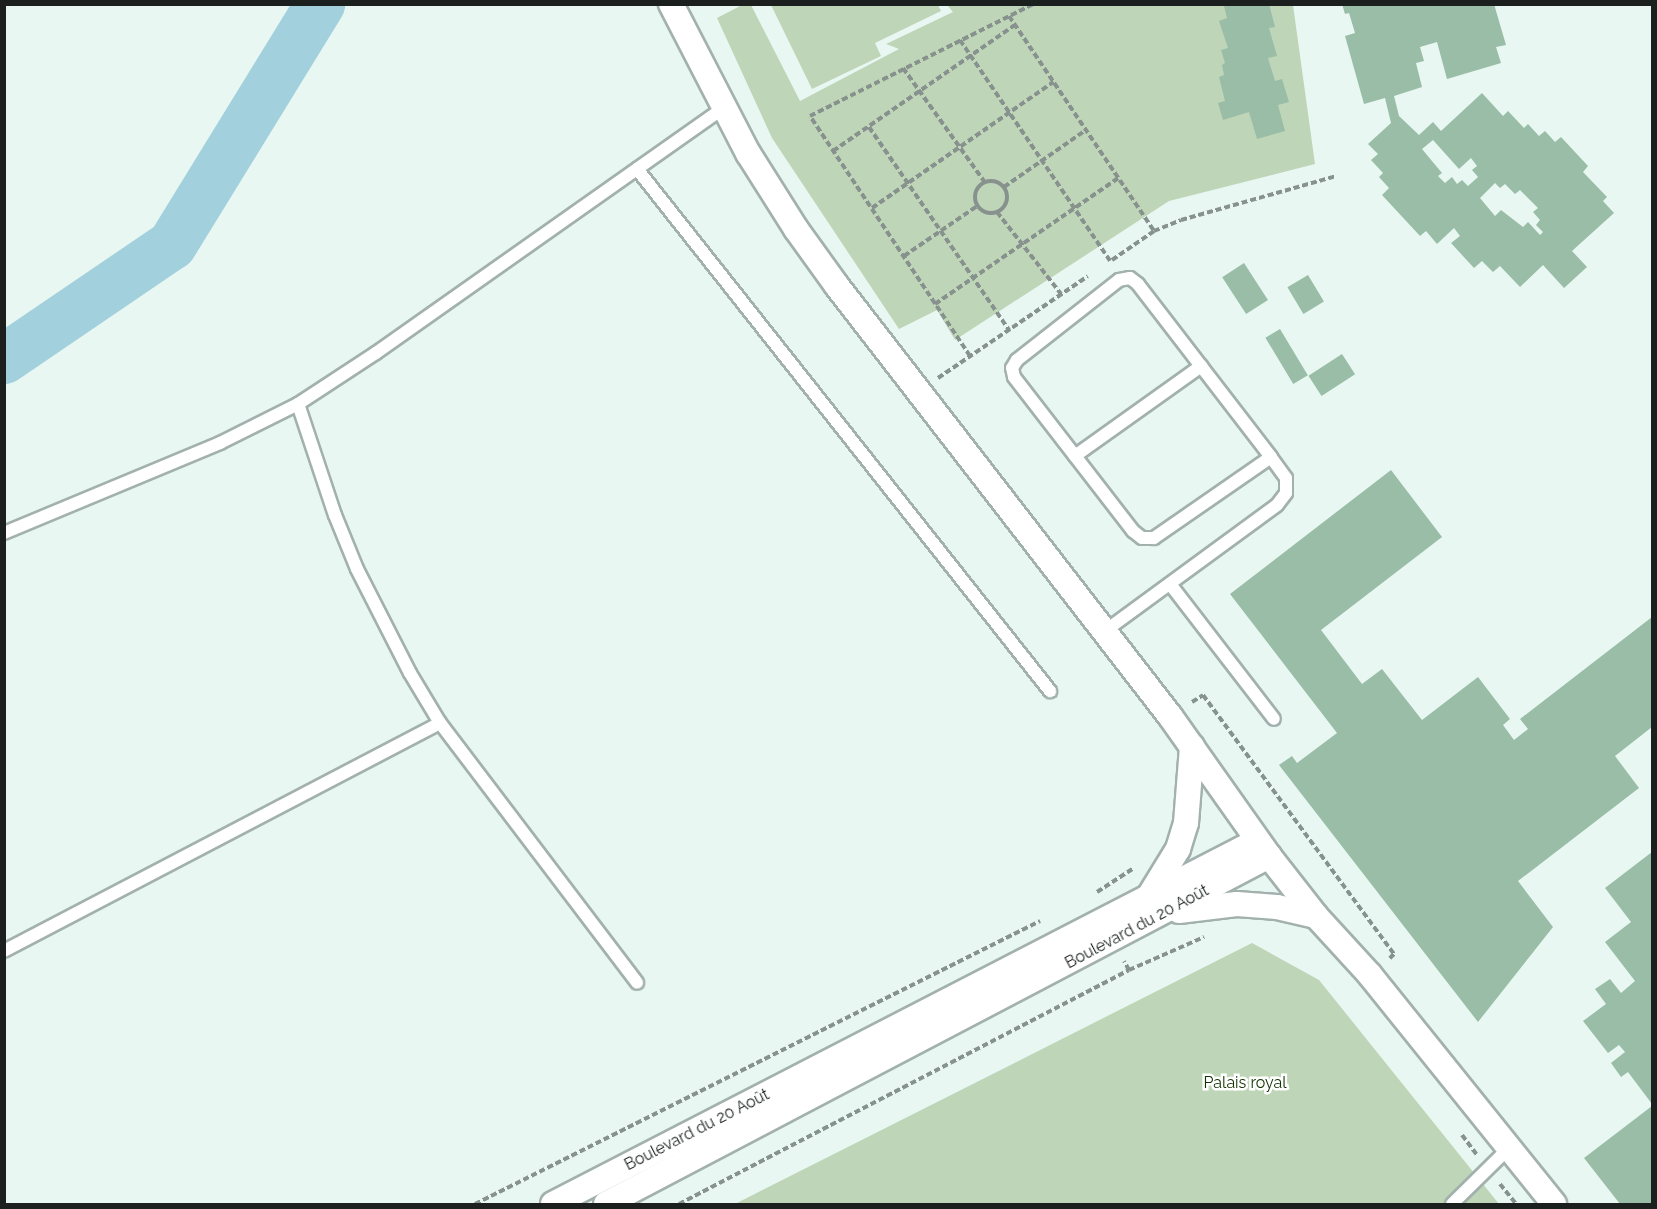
<!DOCTYPE html>
<meta charset="utf-8">
<style>
body{margin:0}
#map{position:relative;width:1657px;height:1209px;overflow:hidden;background:#e8f7f2;font-family:Raleway,sans-serif}
div>[style]{position:absolute}
.green>*{inset:0;background:#bfd5b7}
.river>*{height:50px;margin:-25px;padding:0 25px;transform-origin:25px;border-radius:25px;background:#a2d1dd}
.building>*{inset:0;background:#99bda6;transform-origin:0 0}
.path>*{height:4px;margin-top:-2px;transform-origin:0;background:repeating-linear-gradient(90deg,#87918e 0 6px,transparent 0 9px)}
.path>.ring{margin:-2px;padding:0;box-sizing:content-box;background:none;border:4px solid #87918e;border-radius:50%}
.roads{filter:drop-shadow(2px 0 #a2b1ad) drop-shadow(-2px 0 #a2b1ad) drop-shadow(0 2px #a2b1ad) drop-shadow(0 -2px #a2b1ad)}
.lane>*{height:12px;margin:-6px;padding:0 6px;transform-origin:6px;border-radius:6px;background:#fff}
.street>*{height:24px;margin:-12px;padding:0 12px;transform-origin:12px;border-radius:12px;background:#fff}
span{translate:-50% -50%;white-space:nowrap;text-align:center;line-height:1.15;-webkit-text-stroke:5px #fff;paint-order:stroke}
.street-label{font-size:16px;color:#1b201f}
.park-label{font-size:16px;color:#133202}
.frame{position:absolute;inset:0;border:6px solid #1b201f;pointer-events:none}
</style>
<div id="map">
<div class="green">
<i style="clip-path:polygon(742px 5px,751px 5px,800px 101px,899px 49px,886px 44px,953px 12px,947px 5px,1293px 5px,1315px 164px,1169px 201px,955px 340px,937px 310px,899px 329px,772px 138px,717px 18px)"></i>
<i style="clip-path:polygon(938px 5px,941px 11px,875px 43px,881px 56px,812px 89px,771px 5px)"></i>
<i style="clip-path:polygon(1252px 943px,1319px 980px,1499px 1204px,735px 1204px)"></i>
</div>
<div class="river">
<i style="left:4px;top:359px;width:203px;rotate:-34.2deg"></i>
<i style="left:172px;top:245px;width:283px;rotate:-58.4deg"></i>
</div>
<div class="building">
<i style="clip-path:polygon(1220px 4px,1269px 4px,1275px 27px,1269px 28px,1277px 56px,1268px 58px,1275px 81px,1282px 79px,1289px 102px,1278px 105px,1285px 131px,1257px 139px,1249px 112px,1223px 120px,1218px 103px,1225px 101px,1219px 77px,1224px 75px,1222px 65px,1225px 63px,1221px 50px,1228px 48px,1219px 21px,1227px 18px,1224px 6px)"></i>
<i style="clip-path:polygon(evenodd,1342px 4px,1494px 4px,1506px 45px,1496px 47px,1501px 63px,1447px 79px,1437px 42px,1420px 47px,1424px 61px,1416px 63px,1422px 87px,1394px 96px,1399px 116px,1419px 135px,1433px 122px,1441px 131px,1482px 93px,1503px 116px,1508px 111px,1524px 128px,1528px 124px,1539px 136px,1545px 131px,1555px 142px,1561px 137px,1588px 166px,1583px 172px,1607px 197px,1603px 201px,1614px 213px,1572px 251px,1587px 267px,1564px 288px,1543px 265px,1520px 287px,1500px 266px,1493px 272px,1482px 261px,1474px 268px,1451px 243px,1460px 236px,1454px 228px,1437px 244px,1426px 231px,1420px 236px,1382px 195px,1389px 188px,1379px 177px,1383px 173px,1371px 160px,1378px 154px,1368px 144px,1391px 123px,1385px 98px,1364px 104px,1345px 36px,1355px 33px,1349px 13px,1345px 14px,1342px 4px,1433px 140px,1459px 169px,1471px 158px,1477px 166px,1472px 170px,1478px 177px,1468px 186px,1462px 180px,1457px 184px,1452px 177px,1445px 183px,1438px 176px,1442px 173px,1422px 149px,1433px 140px,1342px 4px,1495px 183px,1500px 188px,1505px 184px,1515px 194px,1520px 190px,1538px 208px,1533px 212px,1540px 220px,1536px 225px,1543px 232px,1540px 235px,1528px 222px,1523px 227px,1501px 210px,1495px 216px,1480px 198px,1495px 183px)"></i>
<i style="left:1244px;top:263px;width:44px;height:26px;rotate:57deg"></i>
<i style="left:1308px;top:275px;width:31px;height:24px;rotate:59deg"></i>
<i style="left:1280px;top:329px;width:54px;height:17px;rotate:59deg"></i>
<i style="left:1342px;top:354px;width:24px;height:40px;rotate:57deg"></i>
<i style="clip-path:polygon(1391px 470px,1442px 537px,1321px 630px,1362px 684px,1382px 669px,1422px 720px,1478px 677px,1510px 719px,1503px 725px,1514px 740px,1528px 729px,1520px 719px,1652px 617px,1652px 727px,1615px 756px,1639px 788px,1518px 881px,1553px 927px,1478px 1022px,1279px 765px,1292px 756px,1297px 763px,1337px 733px,1230px 594px)"></i>
<i style="clip-path:polygon(1652px 852px,1652px 1104px,1628px 1072px,1621px 1077px,1611px 1063px,1625px 1052px,1619px 1045px,1608px 1053px,1583px 1021px,1606px 1004px,1595px 989px,1610px 979px,1621px 993px,1635px 981px,1605px 942px,1631px 922px,1605px 888px)"></i>
<i style="clip-path:polygon(1652px 1106px,1652px 1204px,1620px 1204px,1584px 1158px)"></i>
</div>
<div class="path">
<i style="left:1009px;top:16px;width:259px;rotate:56deg"></i>
<i style="left:960px;top:40px;width:267px;rotate:55.8deg"></i>
<i style="left:903px;top:68px;width:139px;rotate:54.4deg"></i>
<i style="left:869px;top:127px;width:247px;rotate:55.4deg"></i>
<i style="left:833px;top:151px;width:221px;rotate:-34.7deg"></i>
<i class="ring" style="left:975px;top:181px;width:28px;height:28px"></i>
<i style="left:1004px;top:187px;width:100px;rotate:-34.8deg"></i>
<i style="left:872px;top:208px;width:221px;rotate:-34.8deg"></i>
<i style="left:997px;top:212px;width:104px;rotate:52deg"></i>
<i style="left:904px;top:256px;width:88px;rotate:-34.4deg"></i>
<i style="left:1112px;top:260px;width:51px;rotate:-34.6deg"></i>
<i style="left:1154px;top:231px;width:29px;rotate:-22deg"></i>
<i style="left:1181px;top:220px;width:161px;rotate:-15.8deg"></i>
<i style="left:935px;top:304px;width:222px;rotate:-34.5deg"></i>
<i style="left:970px;top:356px;width:288px;rotate:-123.7deg"></i>
<i style="left:810px;top:116px;width:250px;rotate:-26.6deg"></i>
<i style="left:938px;top:378px;width:181px;rotate:-34.2deg"></i>
<i style="left:1192px;top:702px;width:13px;rotate:-32deg"></i>
<i style="left:1203px;top:695px;width:322px;rotate:53.6deg"></i>
<i style="left:1394px;top:954px;width:6px;rotate:135deg"></i>
<i style="left:1097px;top:892px;width:44px;rotate:-33deg"></i>
<i style="left:1129px;top:970px;width:82px;rotate:-23.7deg"></i>
<i style="left:1462px;top:1135px;width:25px;rotate:53deg"></i>
<i style="left:1500px;top:1184px;width:26px;rotate:51deg"></i>
<i style="left:475px;top:1204px;width:632px;rotate:-26.61deg"></i>
<i style="left:679px;top:1204px;width:507px;rotate:-27.47deg"></i>
<i style="left:1129px;top:970px;width:10px;rotate:-119deg"></i>
</div>
<div class="roads">
<div class="lane">
<i style="left:637px;top:169px;width:666px;rotate:51.65deg"></i>
<i style="left:298px;top:404px;width:117px;rotate:71.6deg"></i>
<i style="left:335px;top:515px;width:58px;rotate:67.8deg"></i>
<i style="left:357px;top:569px;width:117px;rotate:63deg"></i>
<i style="left:410px;top:673px;width:58px;rotate:59deg"></i>
<i style="left:440px;top:723px;width:326px;rotate:52.8deg"></i>
<i style="left:1075px;top:456px;width:155px;rotate:-35.5deg"></i>
<i style="left:4px;top:533px;width:234px;rotate:-22.6deg"></i>
<i style="left:220px;top:443px;width:87px;rotate:-26.6deg"></i>
<i style="left:298px;top:404px;width:93px;rotate:-33.2deg"></i>
<i style="left:376px;top:353px;width:425px;rotate:-35.2deg"></i>
<i style="left:1170px;top:584px;width:170px;rotate:52.4deg"></i>
<i style="left:1105px;top:631px;width:213px;rotate:-36.2deg"></i>
<i style="left:1277px;top:505px;width:15px;rotate:-53deg"></i>
<i style="left:1286px;top:493px;width:15px;rotate:-90deg"></i>
<i style="left:1286px;top:478px;width:26px;rotate:-126deg"></i>
<i style="left:1271px;top:457px;width:218px;rotate:-127.6deg"></i>
<i style="left:1138px;top:284px;width:10px;rotate:-143deg"></i>
<i style="left:1130px;top:278px;width:11px;rotate:170deg"></i>
<i style="left:1119px;top:280px;width:130px;rotate:141.9deg"></i>
<i style="left:1017px;top:360px;width:9px;rotate:122deg"></i>
<i style="left:1012px;top:368px;width:9px;rotate:77deg"></i>
<i style="left:1014px;top:377px;width:195px;rotate:52.3deg"></i>
<i style="left:1133px;top:531px;width:11px;rotate:38deg"></i>
<i style="left:1142px;top:538px;width:12px"></i>
<i style="left:1154px;top:538px;width:142px;rotate:-34.7deg"></i>
<i style="left:4px;top:951px;width:492px;rotate:-27.6deg"></i>
<i style="left:1452px;top:1204px;width:78px;rotate:-44.5deg"></i>
</div>
<div class="street">
<i style="left:671px;top:4px;width:168px;rotate:62.7deg"></i>
<i style="left:748px;top:153px;width:90px;rotate:57.7deg"></i>
<i style="left:796px;top:229px;width:70px;rotate:54.3deg"></i>
<i style="left:837px;top:286px;width:544px;rotate:52.25deg"></i>
<i style="left:1170px;top:716px;width:171px;rotate:54.7deg"></i>
<i style="left:1269px;top:856px;width:76px;rotate:51.9deg"></i>
<i style="left:1316px;top:916px;width:80px;rotate:47.5deg"></i>
<i style="left:1370px;top:975px;width:294px;rotate:51.2deg"></i>
<i style="left:1151px;top:893px;width:52px;rotate:-58.5deg"></i>
<i style="left:1178px;top:849px;width:27px;rotate:-73deg"></i>
<i style="left:1186px;top:823px;width:77px;rotate:-85.5deg"></i>
<i style="left:1179px;top:911px;width:58px;rotate:-6.9deg"></i>
<i style="left:1237px;top:904px;width:40px;rotate:4.3deg"></i>
<i style="left:1277px;top:907px;width:40px;rotate:13deg"></i>
<i style="left:553px;top:1204px;width:792px;rotate:-27.28deg"></i>
<i style="left:606px;top:1204px;width:749px;rotate:-27.69deg"></i>
</div>
</div>
<div class="street-label">
<span style="left:1137px;top:927px;rotate:-28deg">Boulevard du 20 Août</span>
<span style="left:697px;top:1130px;rotate:-27deg">Boulevard du 20 Août</span>
</div>
<div class="park-label">
<span style="left:1245px;top:1083px">Palais royal</span>
</div>
<div class="frame"></div>
</div>
